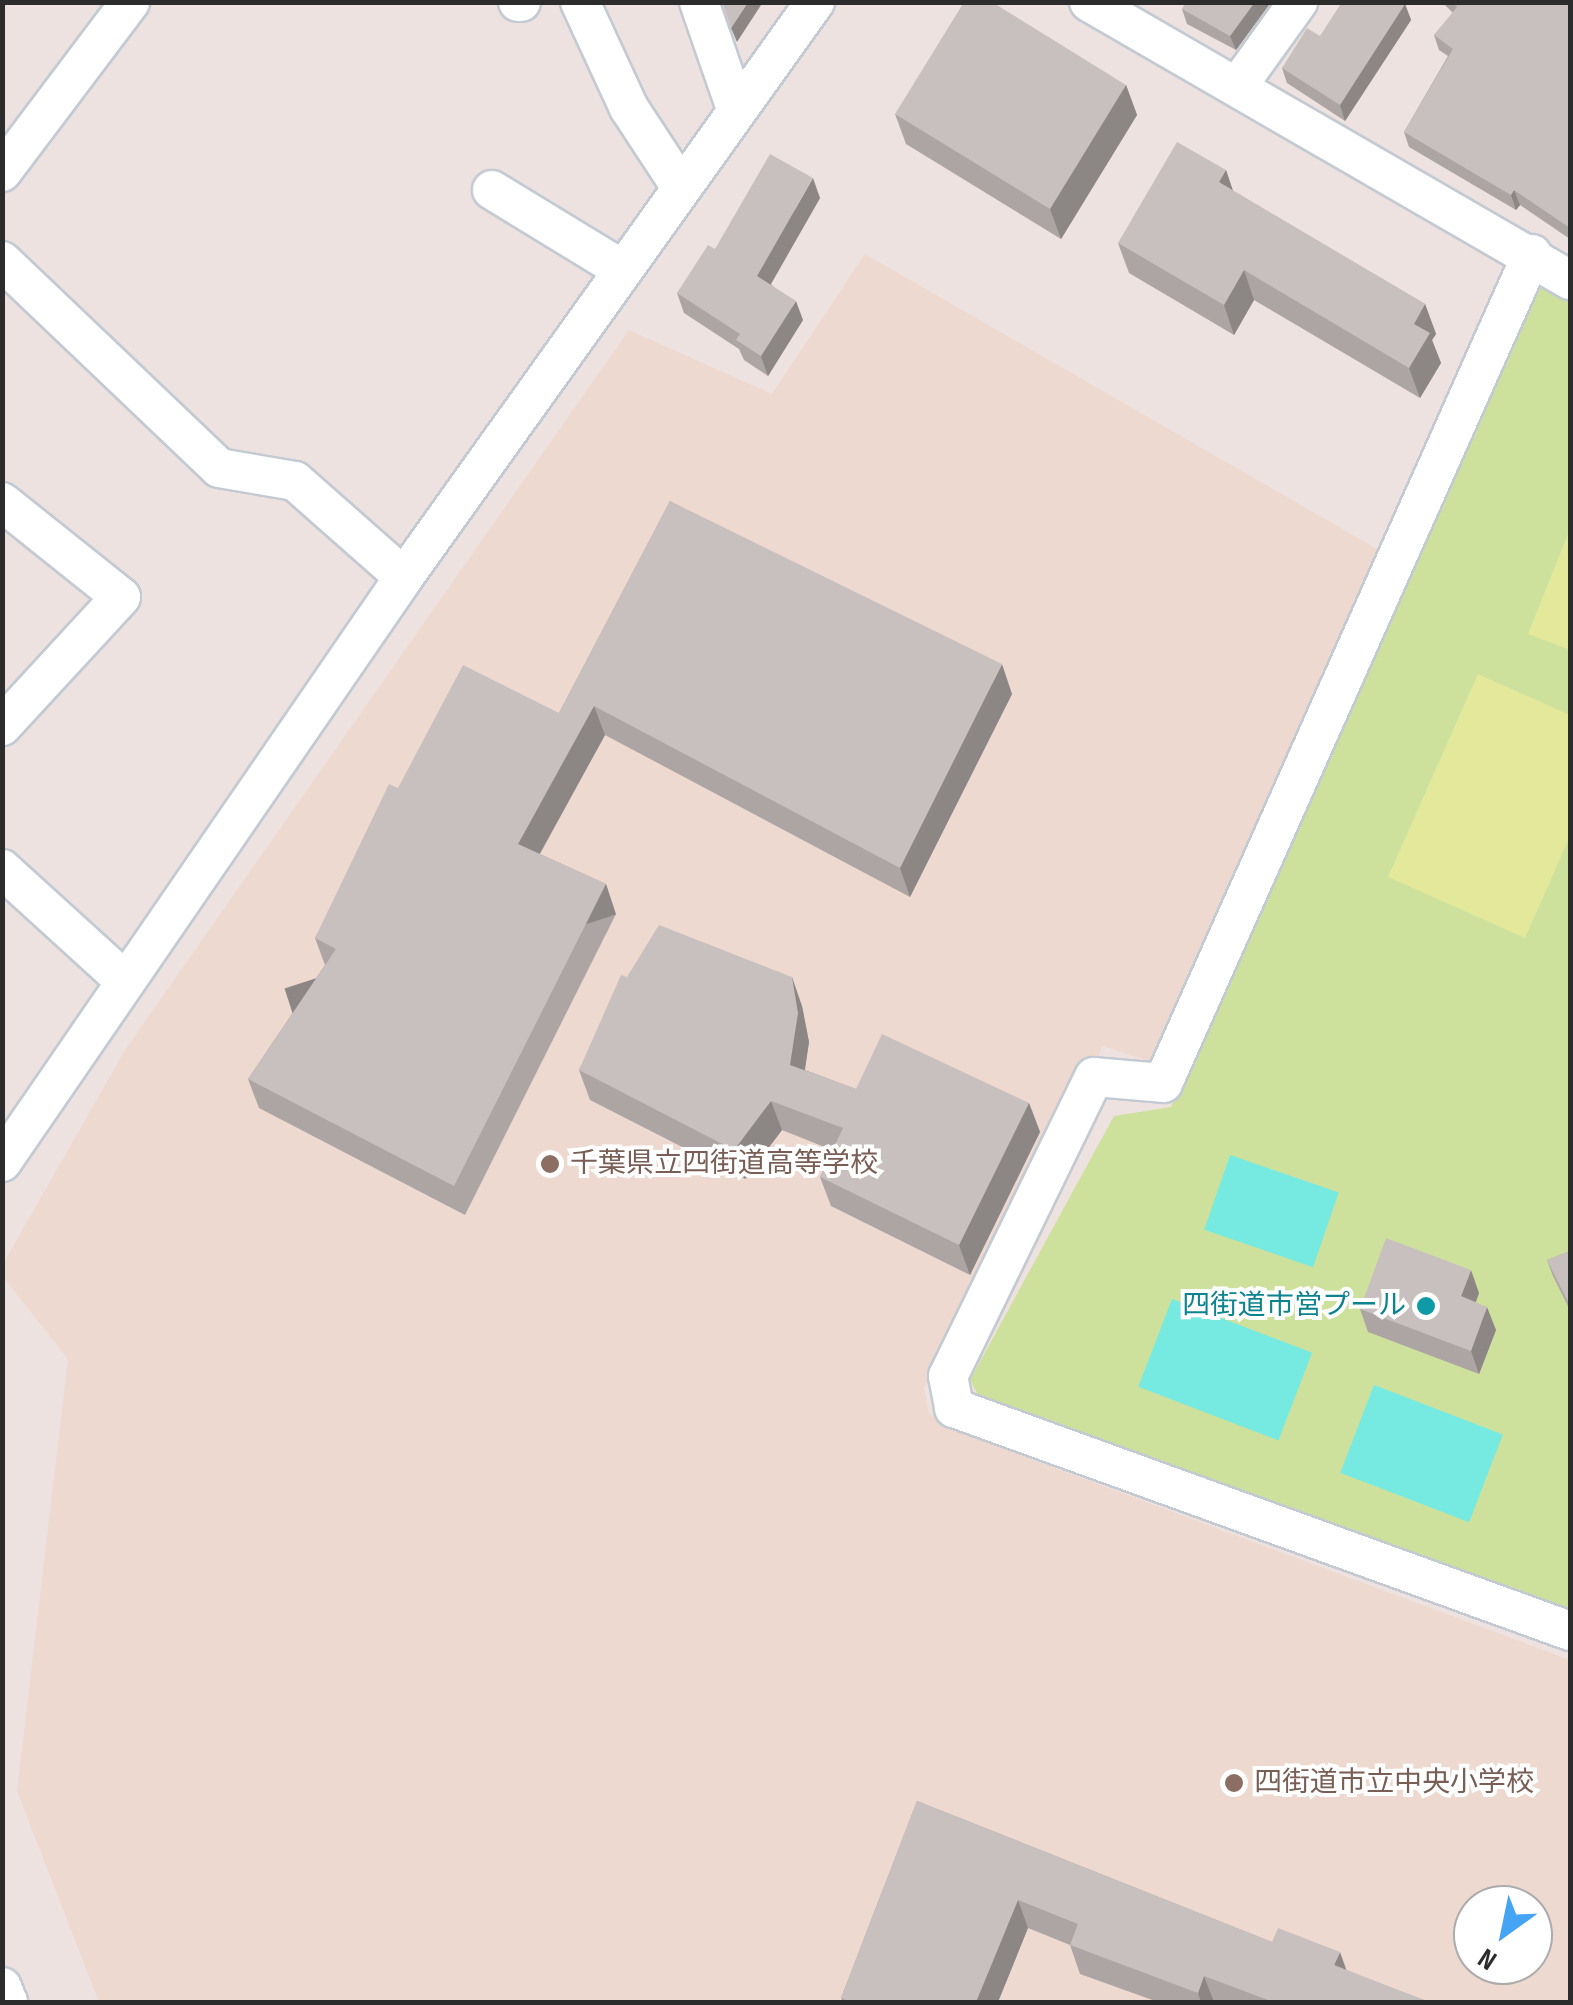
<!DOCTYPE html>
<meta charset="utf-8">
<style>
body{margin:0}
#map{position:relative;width:1573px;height:2005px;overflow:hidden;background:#ede2df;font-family:"Sofia Sans Condensed","Noto Sans JP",sans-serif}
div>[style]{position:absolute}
.education>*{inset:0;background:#edd9cf}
.green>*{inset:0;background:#cde19d}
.pitch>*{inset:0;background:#e3e89a}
.water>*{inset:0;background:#76eae0;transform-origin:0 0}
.roads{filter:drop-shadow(2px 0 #c3cad2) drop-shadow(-2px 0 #c3cad2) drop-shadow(0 2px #c3cad2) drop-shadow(0 -2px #c3cad2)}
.minor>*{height:38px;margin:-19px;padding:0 19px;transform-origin:19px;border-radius:19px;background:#fff}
.wall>*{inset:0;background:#aca5a3}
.shaded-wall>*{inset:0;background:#8c8685;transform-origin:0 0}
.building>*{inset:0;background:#c8c0be}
.dots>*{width:28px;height:28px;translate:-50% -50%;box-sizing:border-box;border:5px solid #fff;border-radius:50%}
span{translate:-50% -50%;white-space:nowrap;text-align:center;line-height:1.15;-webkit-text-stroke:8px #fff;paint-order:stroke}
.education-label{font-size:28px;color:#785e54}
.left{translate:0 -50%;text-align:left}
.culture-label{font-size:28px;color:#0d838f}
.right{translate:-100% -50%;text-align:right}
.frame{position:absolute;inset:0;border:5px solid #2c2c2c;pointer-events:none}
.north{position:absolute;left:1453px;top:1885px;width:100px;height:100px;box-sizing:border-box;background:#fff;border:2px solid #ababab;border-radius:50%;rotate:213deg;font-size:28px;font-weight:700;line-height:40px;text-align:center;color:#2c2c2c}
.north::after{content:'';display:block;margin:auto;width:35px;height:45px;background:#45a4f3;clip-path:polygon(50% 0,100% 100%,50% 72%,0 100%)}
</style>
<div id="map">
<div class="education">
<i style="clip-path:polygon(evenodd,865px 254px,1377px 549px,1158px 1064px,1103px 1046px,924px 1388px,929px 1414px,1012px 1452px,1570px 1660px,1570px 2002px,99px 2002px,17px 1791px,68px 1359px,3px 1277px,3px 1264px,125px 1050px,629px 330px,772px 394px,865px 254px,1473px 1905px,1533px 1905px,1533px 1965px,1473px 1965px,1473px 1905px)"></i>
</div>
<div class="green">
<i style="clip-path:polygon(1536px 274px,1570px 295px,1570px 1620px,979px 1397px,970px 1380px,1114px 1116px,1171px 1107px)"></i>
</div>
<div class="pitch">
<i style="clip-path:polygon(1570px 529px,1570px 650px,1528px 634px)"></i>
<i style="clip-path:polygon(1478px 674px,1570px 715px,1570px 836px,1525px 938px,1388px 877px)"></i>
</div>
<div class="water">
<i style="left:1230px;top:1155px;width:115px;height:79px;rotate:19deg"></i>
<i style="left:1172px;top:1299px;width:150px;height:94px;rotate:21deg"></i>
<i style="left:1374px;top:1385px;width:138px;height:94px;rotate:21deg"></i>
</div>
<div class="roads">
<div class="minor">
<i style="left:518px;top:2px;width:3px"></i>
<i style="left:580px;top:2px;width:117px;rotate:65.2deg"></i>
<i style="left:629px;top:108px;width:93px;rotate:56.8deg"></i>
<i style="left:699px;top:2px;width:113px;rotate:70.9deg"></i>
<i style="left:1089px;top:2px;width:556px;rotate:30.03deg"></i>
<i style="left:1237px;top:87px;width:105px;rotate:-54.3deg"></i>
<i style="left:2px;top:172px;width:213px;rotate:-53deg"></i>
<i style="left:492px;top:190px;width:150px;rotate:31.4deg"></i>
<i style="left:1532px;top:254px;width:907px;rotate:113.99deg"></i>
<i style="left:1163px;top:1083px;width:69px;rotate:-175deg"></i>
<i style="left:1094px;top:1077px;width:333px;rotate:116deg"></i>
<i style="left:948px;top:1376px;width:33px;rotate:79deg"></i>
<i style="left:954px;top:1408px;width:655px;rotate:19.9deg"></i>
<i style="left:2px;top:261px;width:300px;rotate:43.6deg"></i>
<i style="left:219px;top:468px;width:77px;rotate:9.7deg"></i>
<i style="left:295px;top:481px;width:145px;rotate:41.4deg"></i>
<i style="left:2px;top:502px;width:152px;rotate:38.6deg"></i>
<i style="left:121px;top:597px;width:176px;rotate:132.7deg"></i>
<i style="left:2px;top:869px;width:164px;rotate:42.3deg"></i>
<i style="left:2px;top:1162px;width:710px;rotate:-55.5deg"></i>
<i style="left:404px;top:577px;width:707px;rotate:-54.44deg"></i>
<i style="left:2px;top:1987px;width:16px;rotate:68deg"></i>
</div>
</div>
<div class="wall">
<i style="clip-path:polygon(1271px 2px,1236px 50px,1187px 24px,1182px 9px)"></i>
<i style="clip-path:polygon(1442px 2px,1570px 2px,1570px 239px,1520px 205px,1516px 210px,1409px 147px,1404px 132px,1448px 56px,1439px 50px,1434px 35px,1453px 13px)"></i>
<i style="clip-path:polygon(1405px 4px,1411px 20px,1345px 121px,1287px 83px,1282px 68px,1320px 36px)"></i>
<i style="clip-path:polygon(1126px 85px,1137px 115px,1061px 239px,906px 144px,895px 114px)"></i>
<i style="clip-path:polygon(1226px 170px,1233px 191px,1425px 304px,1436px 334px,1432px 340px,1441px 363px,1420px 398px,1254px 300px,1234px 335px,1129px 273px,1118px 243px)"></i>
<i style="clip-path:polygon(820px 198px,771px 284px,803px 320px,768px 376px,744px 360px,739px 349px,684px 313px,677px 293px,715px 249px)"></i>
<i style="clip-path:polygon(670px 501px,1012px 694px,910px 897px,605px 735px,540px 854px,606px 884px,616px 914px,465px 1215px,259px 1108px,248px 1079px,325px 965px,315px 938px,398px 788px,559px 713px)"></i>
<i style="clip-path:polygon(627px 977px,802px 1006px,809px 1042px,805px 1070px,856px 1089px,1029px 1103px,1040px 1132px,970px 1275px,831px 1206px,820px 1177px,832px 1150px,782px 1130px,745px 1179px,590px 1100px,579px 1070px)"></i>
<i style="clip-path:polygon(1570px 1251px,1570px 1310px,1553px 1276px,1547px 1260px)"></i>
<i style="clip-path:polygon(1479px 1293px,1476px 1302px,1496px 1330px,1479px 1374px,1368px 1332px,1360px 1309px)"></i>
<i style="clip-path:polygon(917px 1801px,1272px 1942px,1429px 2002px,1158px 2002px,1080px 1974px,1070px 1945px,1028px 1928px,998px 2002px,843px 2002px,841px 1998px)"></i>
</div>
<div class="shaded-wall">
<i style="clip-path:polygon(748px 2px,763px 2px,737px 42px,731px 28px)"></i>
<i style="clip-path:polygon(1255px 2px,1271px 2px,1236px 50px,1230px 36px)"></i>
<i style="clip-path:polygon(1405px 4px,1411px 20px,1345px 121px,1340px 105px)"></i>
<i style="clip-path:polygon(1126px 85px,1137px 115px,1061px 239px,1050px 209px)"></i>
<i style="clip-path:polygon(1226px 170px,1236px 200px,1219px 182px)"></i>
<i style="clip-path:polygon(813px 178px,820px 198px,764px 296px,757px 276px)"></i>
<i style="clip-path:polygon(1514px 190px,1520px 205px,1516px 210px,1511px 195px)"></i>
<i style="clip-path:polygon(1244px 270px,1254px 300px,1234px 335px,1224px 305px)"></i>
<i style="clip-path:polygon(796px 301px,803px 320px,768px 376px,761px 356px)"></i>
<i style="clip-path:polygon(1425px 304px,1436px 334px,1432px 340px,1441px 363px,1420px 398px,1409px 368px,1414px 324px)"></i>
<i style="clip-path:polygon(1002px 664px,1012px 694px,910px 897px,900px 868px)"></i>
<i style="clip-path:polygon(594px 706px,605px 735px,529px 873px,518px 844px)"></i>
<i style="left:606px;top:884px;width:32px;height:338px;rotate:72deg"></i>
<i style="clip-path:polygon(792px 977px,802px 1006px,809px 1042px,801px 1094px,790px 1065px)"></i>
<i style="clip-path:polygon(771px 1101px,782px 1130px,745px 1179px,734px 1150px)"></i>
<i style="clip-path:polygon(1029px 1103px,1040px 1132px,970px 1275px,959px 1245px)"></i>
<i style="clip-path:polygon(1471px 1270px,1479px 1293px,1469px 1319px,1461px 1296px)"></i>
<i style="clip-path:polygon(1487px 1307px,1496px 1330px,1479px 1374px,1471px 1351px)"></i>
<i style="clip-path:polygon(1018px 1900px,1028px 1928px,998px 2002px,976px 2002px)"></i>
<i style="clip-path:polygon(1340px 1952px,1350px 1980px,1334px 1965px)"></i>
<i style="clip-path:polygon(1204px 1976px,1214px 2002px,1201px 2002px,1198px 1993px)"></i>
</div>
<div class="building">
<i style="clip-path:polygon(722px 2px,748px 2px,731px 28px)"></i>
<i style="clip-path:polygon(964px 2px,992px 2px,1126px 85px,1050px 209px,895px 114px)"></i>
<i style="clip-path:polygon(1186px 2px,1255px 2px,1230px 36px,1182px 9px)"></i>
<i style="clip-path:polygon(1342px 2px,1403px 2px,1405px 4px,1340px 105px,1282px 68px,1307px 28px,1320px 36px)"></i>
<i style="clip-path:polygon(1452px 2px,1570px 2px,1570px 228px,1514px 190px,1511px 195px,1404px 132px,1453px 49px,1434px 35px,1457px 7px)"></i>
<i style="clip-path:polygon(1177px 142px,1226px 170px,1219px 182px,1425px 304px,1414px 324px,1430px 333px,1409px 368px,1244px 270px,1224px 305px,1118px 243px)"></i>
<i style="clip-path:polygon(770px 154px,813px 178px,757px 276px,796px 301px,761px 356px,736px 340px,740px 334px,677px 293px,708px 245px,715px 249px)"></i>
<i style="clip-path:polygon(670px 501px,1002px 664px,900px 868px,594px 706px,518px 844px,606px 884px,454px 1186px,248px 1079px,336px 949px,315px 938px,389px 784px,398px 788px,463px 665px,559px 713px)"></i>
<i style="clip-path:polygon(659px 925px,792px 977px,798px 1013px,790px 1065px,856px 1089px,882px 1034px,1029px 1103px,959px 1245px,820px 1177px,843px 1128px,771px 1101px,734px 1150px,579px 1070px,621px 975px,627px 977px)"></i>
<i style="clip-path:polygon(1386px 1238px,1471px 1270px,1461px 1296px,1487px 1307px,1471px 1351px,1360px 1309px)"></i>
<i style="clip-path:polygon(1570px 1251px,1570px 1306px,1547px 1260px)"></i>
<i style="clip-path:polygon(917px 1801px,1272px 1942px,1278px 1928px,1340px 1952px,1334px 1965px,1429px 2002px,1273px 2002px,1204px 1976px,1198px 1993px,1070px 1945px,1078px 1924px,1018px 1900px,976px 2002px,851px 2002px,841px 1998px)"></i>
</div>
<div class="dots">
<i style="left:550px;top:1164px;background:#8d6e63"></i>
<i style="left:1426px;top:1306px;background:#0f9aa8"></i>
<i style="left:1234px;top:1783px;background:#8d6e63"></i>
</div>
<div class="education-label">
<span class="left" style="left:570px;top:1164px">千葉県立四街道高等学校</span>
<span class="left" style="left:1254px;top:1783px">四街道市立中央小学校</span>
</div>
<div class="culture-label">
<span class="right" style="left:1406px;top:1306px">四街道市営プール</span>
</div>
<div class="frame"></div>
<div class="north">N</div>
</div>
